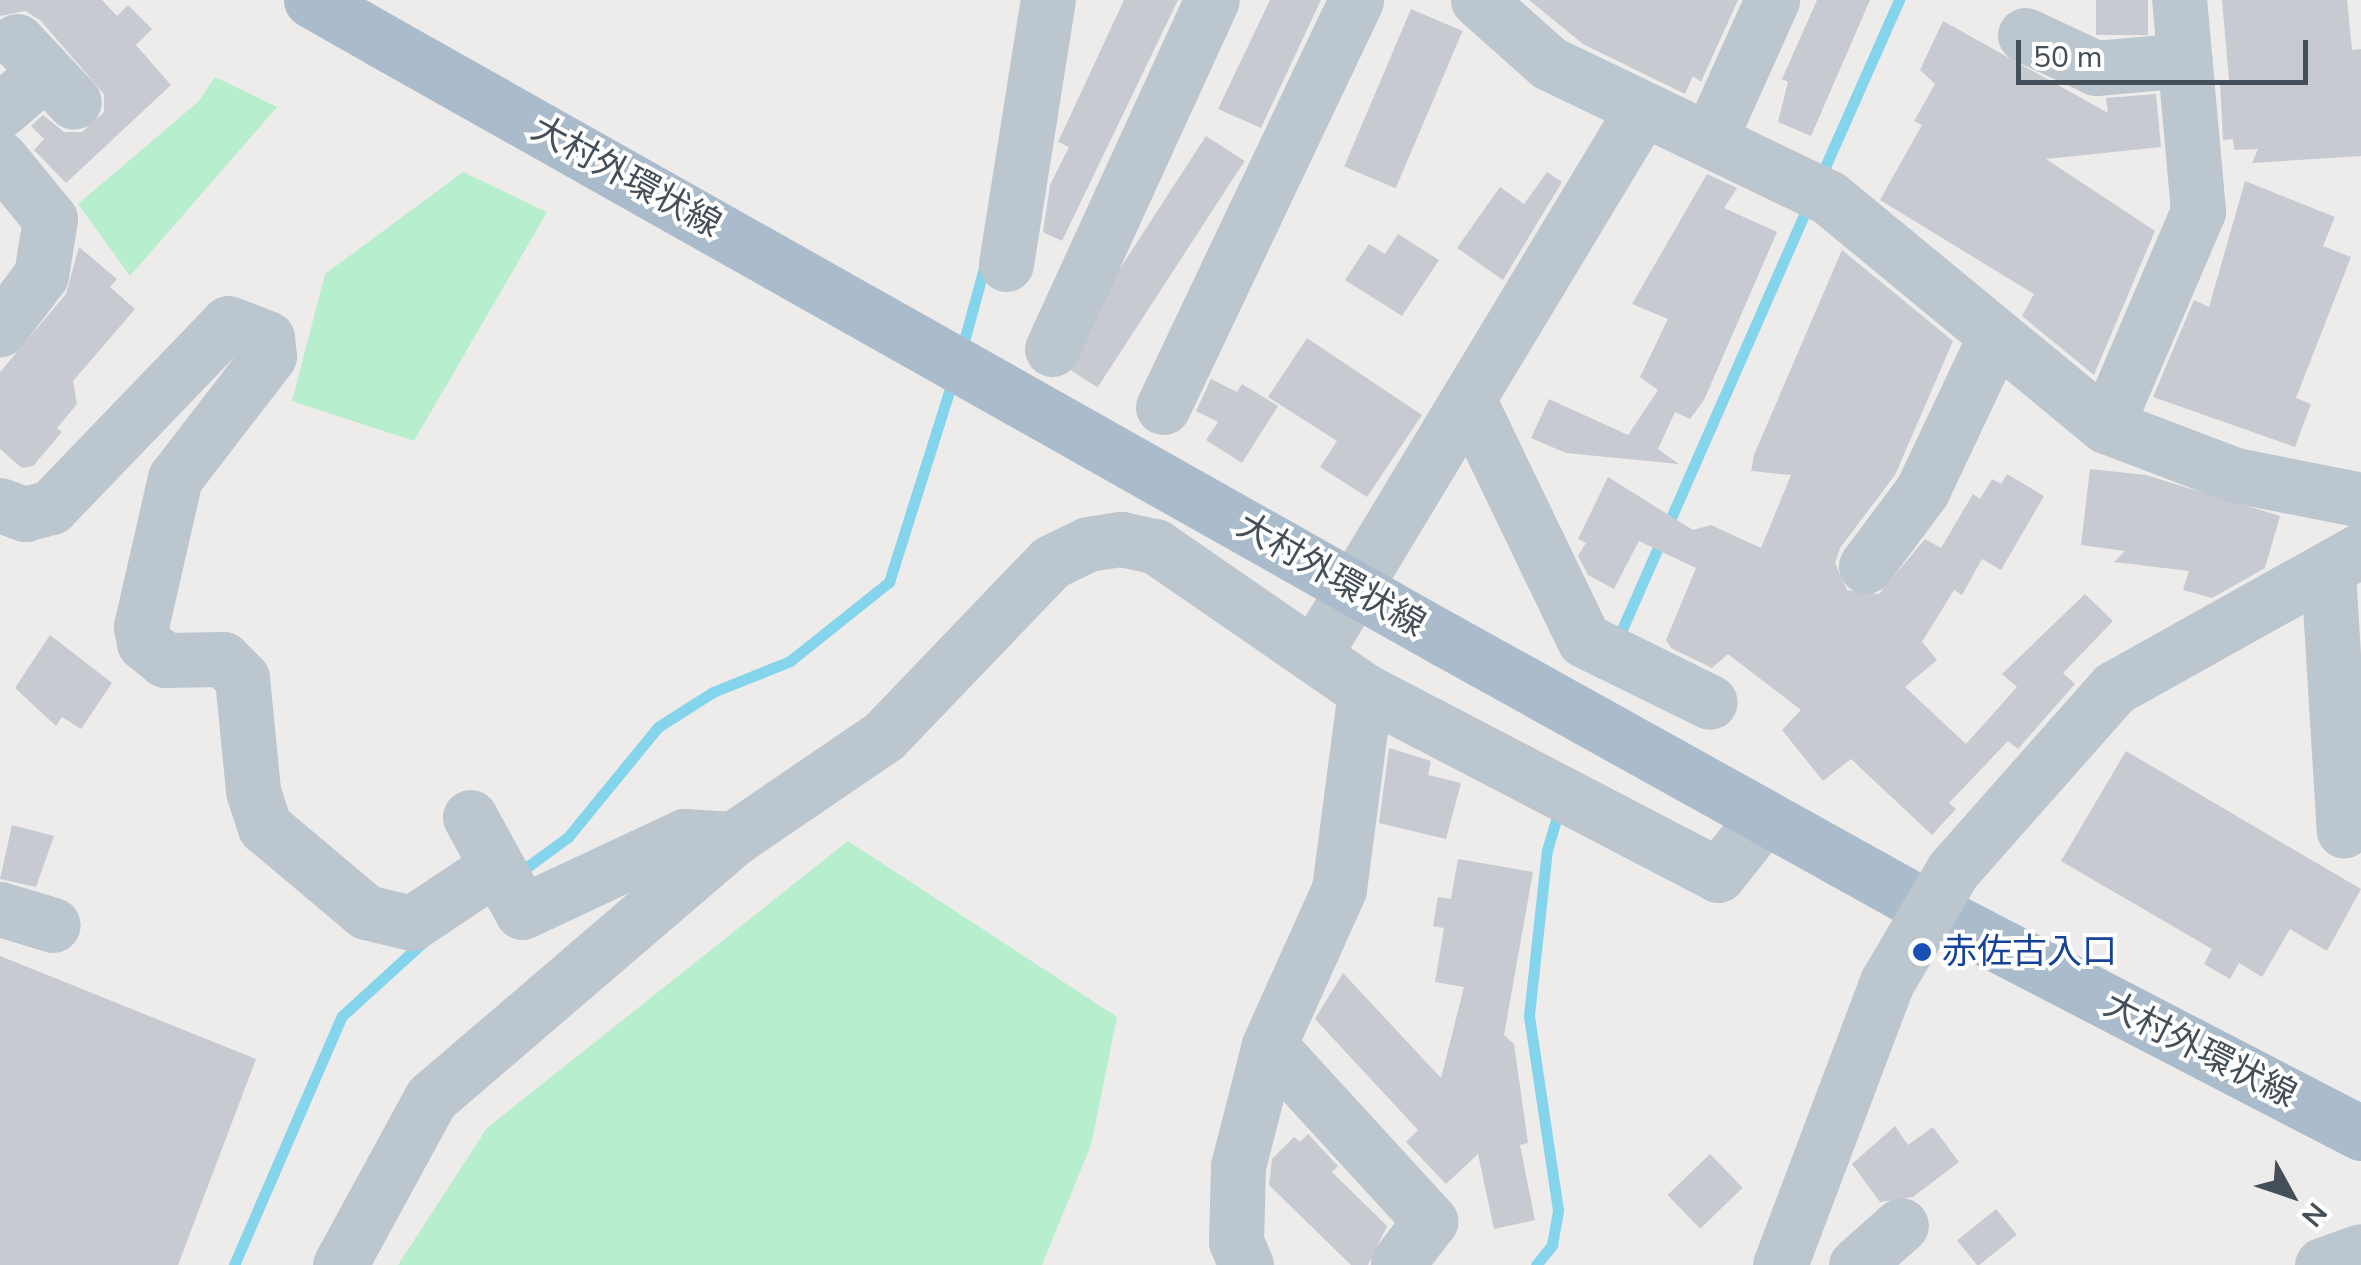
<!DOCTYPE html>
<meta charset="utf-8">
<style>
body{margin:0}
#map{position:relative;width:2361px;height:1265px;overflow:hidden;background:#eeebeb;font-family:"Nunito Sans","Noto Sans JP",sans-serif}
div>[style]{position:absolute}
.green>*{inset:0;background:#b7eecd}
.stream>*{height:11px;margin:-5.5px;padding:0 5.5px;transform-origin:5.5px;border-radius:5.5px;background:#84d5ec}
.building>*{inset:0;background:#c8cad1;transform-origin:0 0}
.minor>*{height:55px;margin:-27.5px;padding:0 27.5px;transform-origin:27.5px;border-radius:27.5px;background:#bcc6ce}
.major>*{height:55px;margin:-27.5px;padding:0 27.5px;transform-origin:27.5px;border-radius:27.5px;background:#aabbcb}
.minor-bridge>*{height:55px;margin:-27.5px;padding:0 27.5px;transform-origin:27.5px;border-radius:27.5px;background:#bcc6ce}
.major-bridge>*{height:55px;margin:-27.5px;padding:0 27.5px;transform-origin:27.5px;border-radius:27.5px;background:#aabbcb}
.dots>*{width:28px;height:28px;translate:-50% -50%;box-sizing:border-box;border:5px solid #fff;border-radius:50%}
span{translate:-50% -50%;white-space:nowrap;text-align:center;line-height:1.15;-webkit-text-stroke:8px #fff;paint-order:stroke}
.street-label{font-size:35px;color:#444f59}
.transit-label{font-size:35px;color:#164399}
.left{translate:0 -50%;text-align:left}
.north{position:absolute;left:2241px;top:1145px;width:100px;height:100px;-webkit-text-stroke:8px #fff;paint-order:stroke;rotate:130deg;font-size:28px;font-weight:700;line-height:40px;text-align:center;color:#444f59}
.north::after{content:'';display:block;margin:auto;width:35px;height:45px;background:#444f59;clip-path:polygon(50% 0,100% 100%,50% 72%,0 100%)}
.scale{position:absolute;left:2016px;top:40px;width:292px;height:45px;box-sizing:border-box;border:5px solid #444f59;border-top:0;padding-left:12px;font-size:30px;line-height:35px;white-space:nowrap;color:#444f59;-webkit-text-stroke:8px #fff;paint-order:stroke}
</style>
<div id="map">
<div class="green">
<i style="clip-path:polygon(215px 77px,277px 107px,130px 276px,78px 204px,198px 102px)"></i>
<i style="clip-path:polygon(463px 172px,547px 212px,414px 441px,292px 401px,325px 274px)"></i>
<i style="clip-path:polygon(848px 841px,1117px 1017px,1091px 1145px,1042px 1265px,398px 1265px,487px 1128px)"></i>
</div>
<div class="stream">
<i style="left:1821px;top:176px;width:193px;rotate:-66.1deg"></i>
<i style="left:961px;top:352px;width:91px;rotate:-74.7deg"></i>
<i style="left:1616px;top:643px;width:482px;rotate:-66.3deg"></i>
<i style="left:519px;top:873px;width:61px;rotate:-36.3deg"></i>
<i style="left:568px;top:837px;width:142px;rotate:-50.7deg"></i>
<i style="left:658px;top:727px;width:65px;rotate:-32.5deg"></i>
<i style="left:713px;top:692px;width:83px;rotate:-21.9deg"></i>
<i style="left:790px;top:661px;width:127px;rotate:-38.6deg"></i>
<i style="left:889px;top:582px;width:213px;rotate:-72.5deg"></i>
<i style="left:234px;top:1265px;width:271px;rotate:-66.6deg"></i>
<i style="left:342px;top:1016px;width:110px;rotate:-42.4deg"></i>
<i style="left:1536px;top:1265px;width:26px;rotate:-51deg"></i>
<i style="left:1552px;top:1245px;width:36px;rotate:-80deg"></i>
<i style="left:1558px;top:1210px;width:197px;rotate:-98.5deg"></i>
<i style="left:1529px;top:1015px;width:166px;rotate:-83.8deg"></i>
<i style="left:1547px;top:850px;width:42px;rotate:-73.3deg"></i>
</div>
<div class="building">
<i style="clip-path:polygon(0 0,102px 0,117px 16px,128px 5px,152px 29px,136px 45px,171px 85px,66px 183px,34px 150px,44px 139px,31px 126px,43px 115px,64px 132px,82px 132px,104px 112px,104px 94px,40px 20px,25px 11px,0 16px)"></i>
<i style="clip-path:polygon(1124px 0,1178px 0,1062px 241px,1043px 232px,1050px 185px,1069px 147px,1058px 142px)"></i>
<i style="clip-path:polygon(1270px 0,1321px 0,1261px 128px,1218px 109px)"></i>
<i style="clip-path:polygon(1529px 0,1738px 0,1701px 82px,1693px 76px,1685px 94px,1583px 44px)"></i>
<i style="clip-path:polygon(1817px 0,1870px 0,1811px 136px,1778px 122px,1788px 82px,1782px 79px)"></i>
<i style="left:2096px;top:0;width:52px;height:35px"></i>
<i style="clip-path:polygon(2222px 0,2347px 0,2352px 50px,2361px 49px,2361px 156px,2252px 163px,2258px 149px,2234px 150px,2233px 139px,2223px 140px,2220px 81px,2229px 80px)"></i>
<i style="left:1411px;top:9px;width:56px;height:171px;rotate:23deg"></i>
<i style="clip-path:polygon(1943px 21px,2108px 113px,2106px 98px,2156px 94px,2161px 147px,2046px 159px,2155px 231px,2094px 375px,2022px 316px,2034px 294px,1880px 200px,1922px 125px,1914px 121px,1935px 84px,1920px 70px)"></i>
<i style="left:1206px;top:136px;width:46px;height:270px;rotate:33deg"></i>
<i style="clip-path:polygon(1547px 172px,1562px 182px,1503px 280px,1457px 248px,1500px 187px,1524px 204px)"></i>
<i style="clip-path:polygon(1707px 174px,1737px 188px,1724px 208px,1777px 232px,1704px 400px,1690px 419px,1675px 412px,1658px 449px,1679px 464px,1566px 453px,1531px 438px,1549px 399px,1628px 435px,1658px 390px,1640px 377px,1668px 319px,1632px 304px)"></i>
<i style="clip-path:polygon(2245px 181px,2335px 217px,2323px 246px,2351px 257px,2296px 398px,2311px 404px,2295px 447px,2153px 397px,2194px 300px,2209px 307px)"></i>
<i style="clip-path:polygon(1398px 234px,1439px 260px,1402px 316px,1345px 280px,1369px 244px,1385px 254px)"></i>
<i style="clip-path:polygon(79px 247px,117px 279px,110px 287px,135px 309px,73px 381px,77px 404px,57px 428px,62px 432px,33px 466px,22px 468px,0 449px,0 372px,66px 294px)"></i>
<i style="clip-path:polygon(1842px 250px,1953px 341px,1895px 475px,1840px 548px,1835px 563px,1847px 590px,1879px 594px,1925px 539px,1941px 548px,1973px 494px,1980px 499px,1992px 479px,2001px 484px,2007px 474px,2044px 496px,2001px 570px,1982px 559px,1962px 595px,1954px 590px,1922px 642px,1937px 660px,1905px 687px,1966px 744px,2017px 687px,2002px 674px,2085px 594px,2113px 621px,2063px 673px,2075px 684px,2018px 749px,2008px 741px,1949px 803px,1956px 809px,1932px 835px,1851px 759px,1823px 781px,1782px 730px,1801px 710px,1728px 654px,1712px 668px,1671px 648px,1666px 640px,1696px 568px,1639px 541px,1614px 589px,1588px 575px,1578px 556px,1586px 543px,1578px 539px,1608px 477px,1693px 530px,1711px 525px,1761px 548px,1791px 475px,1751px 471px,1754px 455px)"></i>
<i style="clip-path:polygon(1307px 338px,1422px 415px,1367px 497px,1320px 467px,1337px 441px,1268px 397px)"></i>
<i style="clip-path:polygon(1211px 379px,1237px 392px,1242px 384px,1278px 406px,1242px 463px,1206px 440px,1218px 422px,1196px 411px)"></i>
<i style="clip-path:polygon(2090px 469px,2146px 475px,2280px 516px,2265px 568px,2212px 598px,2183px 590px,2189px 571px,2114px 562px,2125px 551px,2081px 545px)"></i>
<i style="clip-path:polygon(50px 635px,112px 683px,81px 729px,62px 717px,56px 726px,15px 688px)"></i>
<i style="clip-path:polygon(1389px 748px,1431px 761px,1428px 775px,1461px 783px,1446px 839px,1379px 823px)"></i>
<i style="clip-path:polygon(2126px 751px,2361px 889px,2327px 951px,2290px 929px,2262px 977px,2239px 963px,2230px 979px,2204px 964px,2212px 949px,2061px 861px)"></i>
<i style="clip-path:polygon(12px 825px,54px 836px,36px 887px,0 879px)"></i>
<i style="clip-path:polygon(1458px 859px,1533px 872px,1504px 1035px,1514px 1044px,1528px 1143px,1520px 1145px,1535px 1220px,1494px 1229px,1478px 1154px,1446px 1184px,1406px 1142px,1418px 1130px,1315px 1019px,1343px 973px,1441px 1078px,1464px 987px,1435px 982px,1444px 928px,1433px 926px,1438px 897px,1451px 899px)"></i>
<i style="clip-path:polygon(0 956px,256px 1059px,178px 1265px,0 1265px)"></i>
<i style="clip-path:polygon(1895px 1126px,1908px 1145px,1933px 1127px,1959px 1162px,1913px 1197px,1880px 1202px,1852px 1164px)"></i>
<i style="clip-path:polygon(1308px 1134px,1338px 1166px,1332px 1172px,1387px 1226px,1368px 1265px,1351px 1265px,1269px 1185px,1272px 1159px,1294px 1137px,1300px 1142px)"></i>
<i style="left:1710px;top:1154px;width:47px;height:59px;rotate:46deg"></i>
<i style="left:1996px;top:1209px;width:33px;height:50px;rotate:51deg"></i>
</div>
<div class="minor">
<i style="left:1478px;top:0;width:95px;rotate:41.6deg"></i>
<i style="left:1549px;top:63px;width:310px;rotate:25.7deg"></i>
<i style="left:1828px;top:197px;width:360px;rotate:39.5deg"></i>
<i style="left:2106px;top:426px;width:138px;rotate:20.8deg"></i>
<i style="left:2235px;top:475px;width:128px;rotate:11.2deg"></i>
<i style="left:2025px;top:35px;width:78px;rotate:24.9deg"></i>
<i style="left:2096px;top:68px;width:89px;rotate:-5.1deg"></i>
<i style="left:17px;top:41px;width:83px;rotate:46.9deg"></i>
<i style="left:0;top:111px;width:60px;rotate:-40.9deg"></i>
<i style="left:1711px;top:136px;width:149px;rotate:-65.8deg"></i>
<i style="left:0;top:158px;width:79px;rotate:50.7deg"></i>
<i style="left:50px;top:219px;width:57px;rotate:99.1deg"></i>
<i style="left:41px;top:275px;width:68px;rotate:127.2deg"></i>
<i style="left:1006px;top:264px;width:267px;rotate:-81deg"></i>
<i style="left:1052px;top:349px;width:384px;rotate:-65.4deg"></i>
<i style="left:1468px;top:399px;width:267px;rotate:64.3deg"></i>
<i style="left:1584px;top:640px;width:140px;rotate:26.2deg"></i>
<i style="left:1163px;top:407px;width:450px;rotate:-64.6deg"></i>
<i style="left:2106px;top:426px;width:234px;rotate:-66.8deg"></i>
<i style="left:2198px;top:211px;width:212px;rotate:-95.1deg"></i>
<i style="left:0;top:505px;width:27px;rotate:20deg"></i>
<i style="left:25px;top:514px;width:27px;rotate:-15deg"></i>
<i style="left:51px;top:507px;width:255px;rotate:-46.1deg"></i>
<i style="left:228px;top:323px;width:42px;rotate:21deg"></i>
<i style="left:267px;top:338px;width:18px;rotate:84deg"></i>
<i style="left:269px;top:356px;width:154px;rotate:127.6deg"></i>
<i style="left:175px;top:478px;width:153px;rotate:102.9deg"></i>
<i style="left:141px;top:627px;width:16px;rotate:79deg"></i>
<i style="left:144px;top:643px;width:27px;rotate:39deg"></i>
<i style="left:165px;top:660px;width:58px;rotate:-1deg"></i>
<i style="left:223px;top:659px;width:27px;rotate:45deg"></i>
<i style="left:242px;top:678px;width:114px;rotate:84.4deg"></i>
<i style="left:253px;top:791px;width:38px;rotate:72deg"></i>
<i style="left:265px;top:827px;width:132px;rotate:40.1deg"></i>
<i style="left:366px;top:912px;width:47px;rotate:13.4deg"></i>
<i style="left:412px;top:923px;width:97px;rotate:-33.7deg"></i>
<i style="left:1866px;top:566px;width:94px;rotate:-53.3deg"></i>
<i style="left:1922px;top:491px;width:168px;rotate:-64.7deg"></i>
<i style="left:2328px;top:573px;width:258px;rotate:86.5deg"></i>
<i style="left:1316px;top:651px;width:632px;rotate:-58.93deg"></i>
<i style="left:470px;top:817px;width:108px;rotate:61.3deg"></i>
<i style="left:522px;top:912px;width:179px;rotate:-25.1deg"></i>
<i style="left:684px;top:836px;width:49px;rotate:3.5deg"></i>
<i style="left:1953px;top:870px;width:243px;rotate:-48.5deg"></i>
<i style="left:2114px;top:688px;width:283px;rotate:-29.2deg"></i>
<i style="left:0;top:909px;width:55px;rotate:16.8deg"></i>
<i style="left:1269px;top:1045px;width:239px;rotate:47.5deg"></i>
<i style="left:1430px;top:1221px;width:53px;rotate:127.3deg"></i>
<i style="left:340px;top:1265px;width:190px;rotate:-61.4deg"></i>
<i style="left:431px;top:1098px;width:398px;rotate:-40.6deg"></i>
<i style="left:733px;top:839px;width:183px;rotate:-34.3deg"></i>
<i style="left:884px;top:736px;width:241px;rotate:-46.2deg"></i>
<i style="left:1051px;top:562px;width:41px;rotate:-25.9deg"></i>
<i style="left:1088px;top:544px;width:33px;rotate:-9deg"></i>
<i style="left:1121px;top:539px;width:35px;rotate:12deg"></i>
<i style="left:1155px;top:546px;width:255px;rotate:34.6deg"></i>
<i style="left:1365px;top:691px;width:398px;rotate:27.5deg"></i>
<i style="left:1718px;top:875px;width:74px;rotate:-51.6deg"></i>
<i style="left:1246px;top:1265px;width:25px;rotate:-113deg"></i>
<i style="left:1236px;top:1242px;width:76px;rotate:-88.5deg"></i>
<i style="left:1238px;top:1166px;width:125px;rotate:-75.6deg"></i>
<i style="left:1269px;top:1045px;width:171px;rotate:-65.8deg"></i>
<i style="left:1339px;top:889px;width:200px;rotate:-82.5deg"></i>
<i style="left:1780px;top:1265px;width:303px;rotate:-69.3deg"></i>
<i style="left:1856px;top:1265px;width:60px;rotate:-41.6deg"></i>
<i style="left:2322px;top:1265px;width:41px;rotate:-19.7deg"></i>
</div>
<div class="major">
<i style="left:311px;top:0;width:81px;rotate:29.7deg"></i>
<i style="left:1446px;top:640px;width:577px;rotate:29.05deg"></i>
<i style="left:1950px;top:920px;width:463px;rotate:27.4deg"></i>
</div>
<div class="minor-bridge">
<i style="left:1887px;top:982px;width:130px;rotate:-59.5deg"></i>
</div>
<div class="major-bridge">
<i style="left:381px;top:40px;width:1222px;rotate:29.4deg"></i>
</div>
<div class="dots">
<i style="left:1922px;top:952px;background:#1a4fb4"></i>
</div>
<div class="street-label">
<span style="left:626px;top:177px;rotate:29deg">大村外環状線</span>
<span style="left:1331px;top:575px;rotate:30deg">大村外環状線</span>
<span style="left:2200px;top:1050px;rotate:27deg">大村外環状線</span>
</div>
<div class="transit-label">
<span class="left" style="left:1942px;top:952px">赤佐古入口</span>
</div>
<div class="north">N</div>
<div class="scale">50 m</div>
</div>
